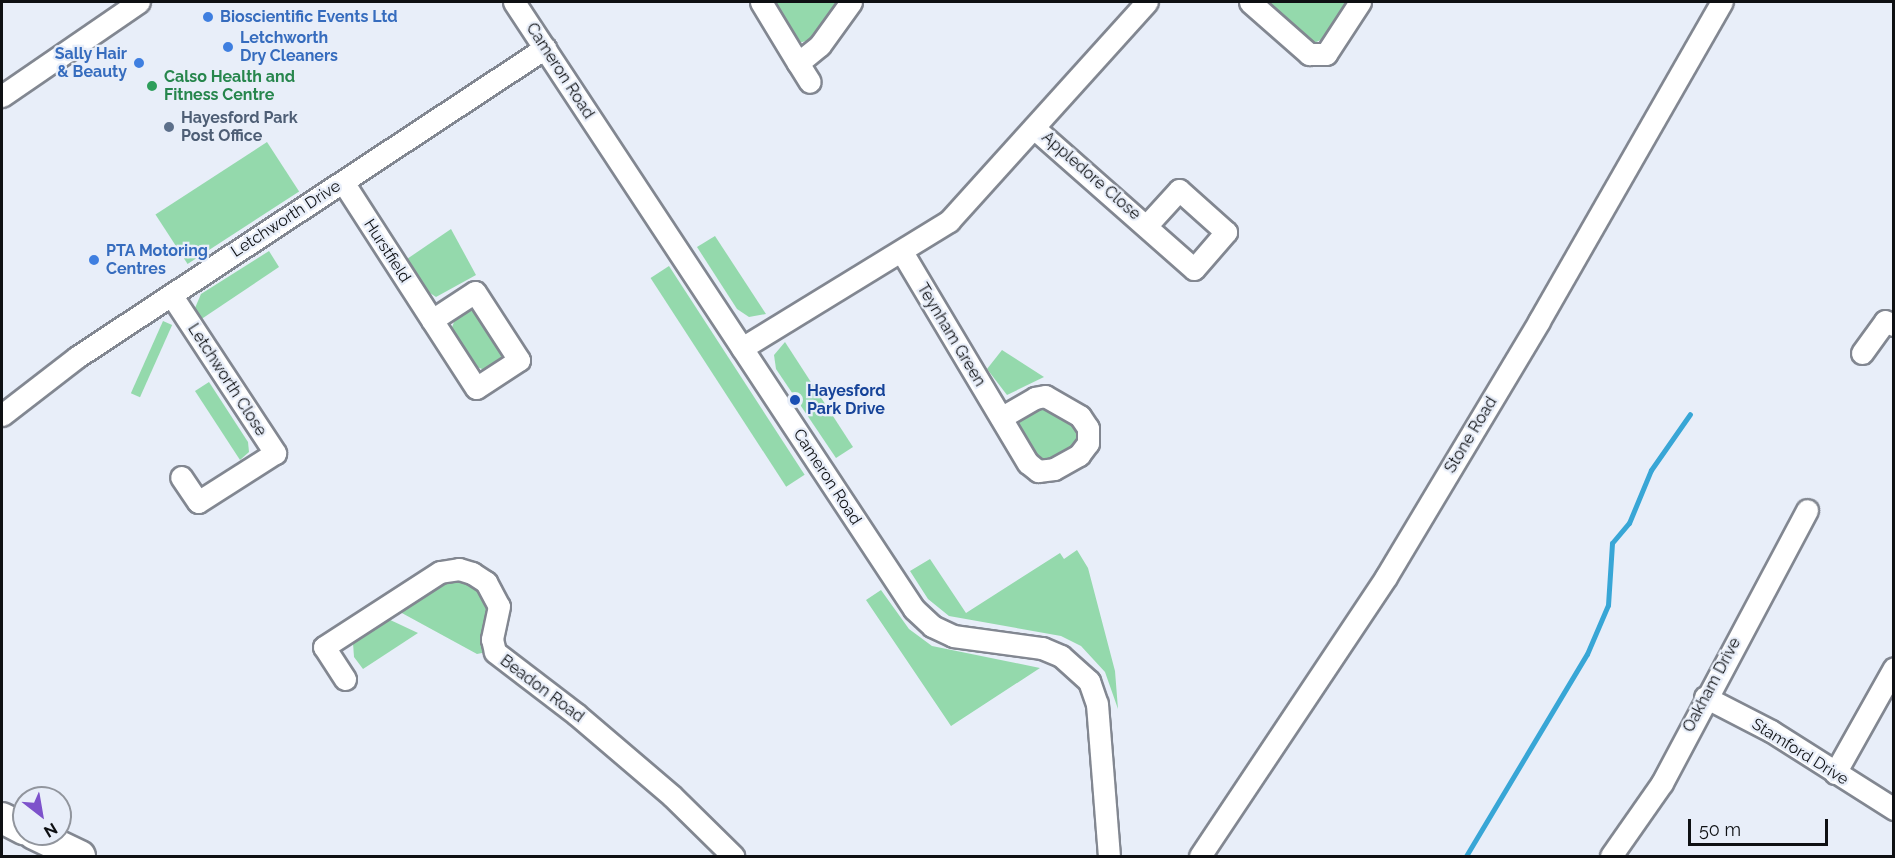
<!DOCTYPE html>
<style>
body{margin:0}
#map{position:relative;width:1895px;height:858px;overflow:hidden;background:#e8eef9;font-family:Raleway,sans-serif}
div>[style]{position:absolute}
.green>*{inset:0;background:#94d9ac;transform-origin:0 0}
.stream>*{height:5px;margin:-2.5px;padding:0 2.5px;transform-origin:2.5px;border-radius:2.5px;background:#38a6d6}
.roads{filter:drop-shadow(2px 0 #828791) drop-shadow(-2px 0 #828791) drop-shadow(0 2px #828791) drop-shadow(0 -2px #828791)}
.minor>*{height:21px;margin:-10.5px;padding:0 10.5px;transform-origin:10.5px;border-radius:10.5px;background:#fff}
.secondary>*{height:30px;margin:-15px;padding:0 15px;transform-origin:15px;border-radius:15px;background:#fff}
.dots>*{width:16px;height:16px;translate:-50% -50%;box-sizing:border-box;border:3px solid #e8eef9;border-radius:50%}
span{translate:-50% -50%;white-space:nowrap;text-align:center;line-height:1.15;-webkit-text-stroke:4.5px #e8eef9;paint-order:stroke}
.shop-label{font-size:16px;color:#366cbe;font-weight:700}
.left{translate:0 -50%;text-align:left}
.right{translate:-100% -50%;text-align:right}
.street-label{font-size:16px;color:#0e1013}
.leisure-label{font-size:16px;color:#27864d;font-weight:700}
.service-label{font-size:16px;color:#4e5e75;font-weight:700}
.transit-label{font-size:16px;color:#164399;font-weight:700}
.frame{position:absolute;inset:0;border:3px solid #0e1013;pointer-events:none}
.north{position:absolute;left:12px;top:786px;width:60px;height:60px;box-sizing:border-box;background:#e8eef9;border:2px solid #91959d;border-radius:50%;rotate:149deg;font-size:16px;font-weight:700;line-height:24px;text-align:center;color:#0e1013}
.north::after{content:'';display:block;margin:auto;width:21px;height:27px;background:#7d52cb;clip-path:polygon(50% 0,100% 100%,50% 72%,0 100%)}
.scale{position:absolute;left:1688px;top:819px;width:140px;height:27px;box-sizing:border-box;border:3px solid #0e1013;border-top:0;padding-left:8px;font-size:18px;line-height:21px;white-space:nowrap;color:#0e1013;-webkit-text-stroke:4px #e8eef9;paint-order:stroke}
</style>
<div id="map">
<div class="green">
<i style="clip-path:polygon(771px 2px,842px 2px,816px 38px,799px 43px)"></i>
<i style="clip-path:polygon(1262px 2px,1351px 2px,1323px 39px,1314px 43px,1303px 38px)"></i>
<i style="left:267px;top:142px;width:59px;height:133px;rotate:57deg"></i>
<i style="clip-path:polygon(451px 229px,476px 275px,436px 297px,427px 291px,407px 259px)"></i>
<i style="clip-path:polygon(715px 236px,766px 314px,749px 317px,737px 309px,697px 247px)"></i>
<i style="clip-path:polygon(269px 251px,279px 267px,200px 320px,195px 308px,201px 294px)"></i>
<i style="left:669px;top:266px;width:249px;height:22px;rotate:57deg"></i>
<i style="clip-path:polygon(469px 310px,479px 314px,501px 347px,501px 360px,487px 371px,472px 365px,451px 330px,457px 314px)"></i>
<i style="left:163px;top:321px;width:10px;height:79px;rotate:24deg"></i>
<i style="clip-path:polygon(785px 342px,853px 447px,836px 458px,776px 369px,774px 355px)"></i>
<i style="clip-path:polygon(1002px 350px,1044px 377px,1007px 395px,987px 369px)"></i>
<i style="clip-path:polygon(209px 382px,248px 442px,249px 452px,240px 460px,195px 391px)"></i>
<i style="clip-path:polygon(1051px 406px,1079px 428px,1080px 438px,1076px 446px,1043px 461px,1037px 459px,1018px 425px,1024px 414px,1036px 407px)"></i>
<i style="clip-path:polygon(1077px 550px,1088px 568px,1115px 671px,1118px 709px,1105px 672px,1081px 646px,1061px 636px,949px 616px,928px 599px,910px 571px,930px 559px,966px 613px,1060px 553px,1064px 559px)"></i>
<i style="clip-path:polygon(444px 582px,465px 583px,480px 591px,488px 607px,482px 631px,487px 652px,477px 654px,400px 612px)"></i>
<i style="clip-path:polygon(881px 590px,909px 629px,932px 646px,1040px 668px,951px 726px,866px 600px)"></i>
<i style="clip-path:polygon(386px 618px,418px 633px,363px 669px,354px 657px,353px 643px)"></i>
</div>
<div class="stream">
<i style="left:1466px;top:856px;width:235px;rotate:-59.1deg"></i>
<i style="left:1587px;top:654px;width:53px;rotate:-66.8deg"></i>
<i style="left:1608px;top:605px;width:62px;rotate:-86.3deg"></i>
<i style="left:1612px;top:543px;width:26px;rotate:-50deg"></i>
<i style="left:1629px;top:523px;width:57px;rotate:-67.5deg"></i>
<i style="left:1651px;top:470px;width:68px;rotate:-55.1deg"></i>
</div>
<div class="roads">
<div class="minor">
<i style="left:514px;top:2px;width:727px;rotate:56.62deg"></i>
<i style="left:914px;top:609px;width:25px;rotate:43deg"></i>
<i style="left:932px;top:626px;width:23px;rotate:25deg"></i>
<i style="left:953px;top:636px;width:90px;rotate:7.7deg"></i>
<i style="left:1042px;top:648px;width:21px;rotate:23deg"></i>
<i style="left:1061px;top:656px;width:38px;rotate:42deg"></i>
<i style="left:1089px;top:681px;width:24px;rotate:71deg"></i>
<i style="left:1097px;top:704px;width:152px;rotate:85.5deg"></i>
<i style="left:761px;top:2px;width:71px;rotate:58.8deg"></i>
<i style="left:798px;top:63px;width:28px;rotate:-39deg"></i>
<i style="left:820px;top:45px;width:53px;rotate:-54.2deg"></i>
<i style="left:1250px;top:2px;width:79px;rotate:41.4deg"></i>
<i style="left:1309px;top:54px;width:17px"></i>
<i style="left:1326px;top:54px;width:62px;rotate:-56.8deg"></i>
<i style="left:798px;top:63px;width:22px;rotate:58deg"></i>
<i style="left:2px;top:96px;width:166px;rotate:-34.5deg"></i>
<i style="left:1034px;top:128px;width:213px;rotate:41.4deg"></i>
<i style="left:1194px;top:269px;width:49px;rotate:-49.1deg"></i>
<i style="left:1226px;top:232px;width:63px;rotate:-138.2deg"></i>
<i style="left:1179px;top:190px;width:47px;rotate:132.4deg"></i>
<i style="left:343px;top:182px;width:164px;rotate:57.2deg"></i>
<i style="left:432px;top:320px;width:51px;rotate:-33.1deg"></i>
<i style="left:475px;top:292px;width:81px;rotate:57.1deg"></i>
<i style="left:519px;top:360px;width:51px;rotate:146.9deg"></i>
<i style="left:476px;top:388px;width:81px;rotate:-122.9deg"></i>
<i style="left:902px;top:252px;width:246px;rotate:59.2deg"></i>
<i style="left:1028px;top:463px;width:13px;rotate:39deg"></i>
<i style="left:1038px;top:471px;width:16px;rotate:-7deg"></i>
<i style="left:1054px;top:469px;width:29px;rotate:-29deg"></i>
<i style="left:1079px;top:455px;width:15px;rotate:-53deg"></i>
<i style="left:1088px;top:443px;width:15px;rotate:-90deg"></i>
<i style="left:1088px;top:428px;width:14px;rotate:-124deg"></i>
<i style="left:1080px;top:416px;width:40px;rotate:-150.3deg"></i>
<i style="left:1045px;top:396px;width:10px;rotate:169deg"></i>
<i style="left:1035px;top:398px;width:39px;rotate:150deg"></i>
<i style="left:172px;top:296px;width:188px;rotate:56.7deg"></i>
<i style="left:275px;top:453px;width:91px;rotate:147.5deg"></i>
<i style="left:198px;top:502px;width:30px;rotate:-124deg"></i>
<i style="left:742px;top:348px;width:243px;rotate:-31.5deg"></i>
<i style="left:949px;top:221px;width:295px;rotate:-47.9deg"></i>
<i style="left:1862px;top:353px;width:39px;rotate:-54deg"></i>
<i style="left:1885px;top:321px;width:10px;rotate:24deg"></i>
<i style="left:2px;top:415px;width:95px;rotate:-37.7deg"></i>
<i style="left:77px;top:357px;width:561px;rotate:-33.44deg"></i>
<i style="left:345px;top:679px;width:38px;rotate:-123deg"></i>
<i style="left:324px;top:647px;width:138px;rotate:-32.9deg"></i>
<i style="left:440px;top:572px;width:19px;rotate:-9deg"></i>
<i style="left:459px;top:569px;width:14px;rotate:17deg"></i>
<i style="left:472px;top:573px;width:17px;rotate:33deg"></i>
<i style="left:486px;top:582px;width:27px;rotate:62deg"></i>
<i style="left:499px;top:606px;width:34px;rotate:102deg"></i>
<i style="left:492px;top:639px;width:13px;rotate:77deg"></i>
<i style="left:495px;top:652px;width:102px;rotate:37.4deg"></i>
<i style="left:576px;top:714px;width:126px;rotate:40.5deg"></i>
<i style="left:672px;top:796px;width:86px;rotate:44.5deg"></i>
<i style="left:1705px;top:697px;width:74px;rotate:27.3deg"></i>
<i style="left:1771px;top:731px;width:146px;rotate:32.4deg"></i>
<i style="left:1835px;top:773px;width:120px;rotate:-60.7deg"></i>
<i style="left:1200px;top:856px;width:335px;rotate:-56.3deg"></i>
<i style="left:1386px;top:577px;width:298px;rotate:-59.1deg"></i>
<i style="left:1539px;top:321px;width:368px;rotate:-60.2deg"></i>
<i style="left:1611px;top:856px;width:89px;rotate:-55.1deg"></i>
<i style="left:1662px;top:783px;width:309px;rotate:-62deg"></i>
</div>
<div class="secondary">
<i style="left:2px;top:818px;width:25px;rotate:27deg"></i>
<i style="left:34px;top:834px;width:51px;rotate:25.6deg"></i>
</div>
</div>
<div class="dots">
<i style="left:208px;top:17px;background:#3f7fe0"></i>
<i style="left:228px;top:47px;background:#3f7fe0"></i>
<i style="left:139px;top:63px;background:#3f7fe0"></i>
<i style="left:152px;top:86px;background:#2e9e5b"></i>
<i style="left:169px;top:127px;background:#5c6f8a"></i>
<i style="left:94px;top:260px;background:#3f7fe0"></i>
<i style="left:795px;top:400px;background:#1a4fb4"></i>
</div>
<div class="shop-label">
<span class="left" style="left:220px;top:17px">Bioscientific Events Ltd</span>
<span class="left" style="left:240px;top:47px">Letchworth<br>Dry Cleaners</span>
<span class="right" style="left:127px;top:63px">Sally Hair<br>&amp; Beauty</span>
<span class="left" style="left:106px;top:260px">PTA Motoring<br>Centres</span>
</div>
<div class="street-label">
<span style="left:560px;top:71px;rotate:57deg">Cameron Road</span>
<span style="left:1091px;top:176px;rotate:41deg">Appledore Close</span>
<span style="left:286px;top:219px;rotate:-33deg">Letchworth Drive</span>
<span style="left:387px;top:251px;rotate:57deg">Hurstfield</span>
<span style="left:951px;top:335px;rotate:59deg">Teynham Green</span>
<span style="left:227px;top:380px;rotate:57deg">Letchworth Close</span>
<span style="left:1471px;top:435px;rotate:-59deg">Stone Road</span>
<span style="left:827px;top:477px;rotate:57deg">Cameron Road</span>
<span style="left:1712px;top:685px;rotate:-62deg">Oakham Drive</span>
<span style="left:542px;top:689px;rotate:37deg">Beadon Road</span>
<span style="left:1800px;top:752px;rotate:32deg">Stamford Drive</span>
</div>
<div class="leisure-label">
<span class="left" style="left:164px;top:86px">Calso Health and<br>Fitness Centre</span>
</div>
<div class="service-label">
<span class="left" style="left:181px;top:127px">Hayesford Park<br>Post Office</span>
</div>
<div class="transit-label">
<span class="left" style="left:807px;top:400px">Hayesford<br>Park Drive</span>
</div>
<div class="frame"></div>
<div class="north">N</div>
<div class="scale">50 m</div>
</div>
